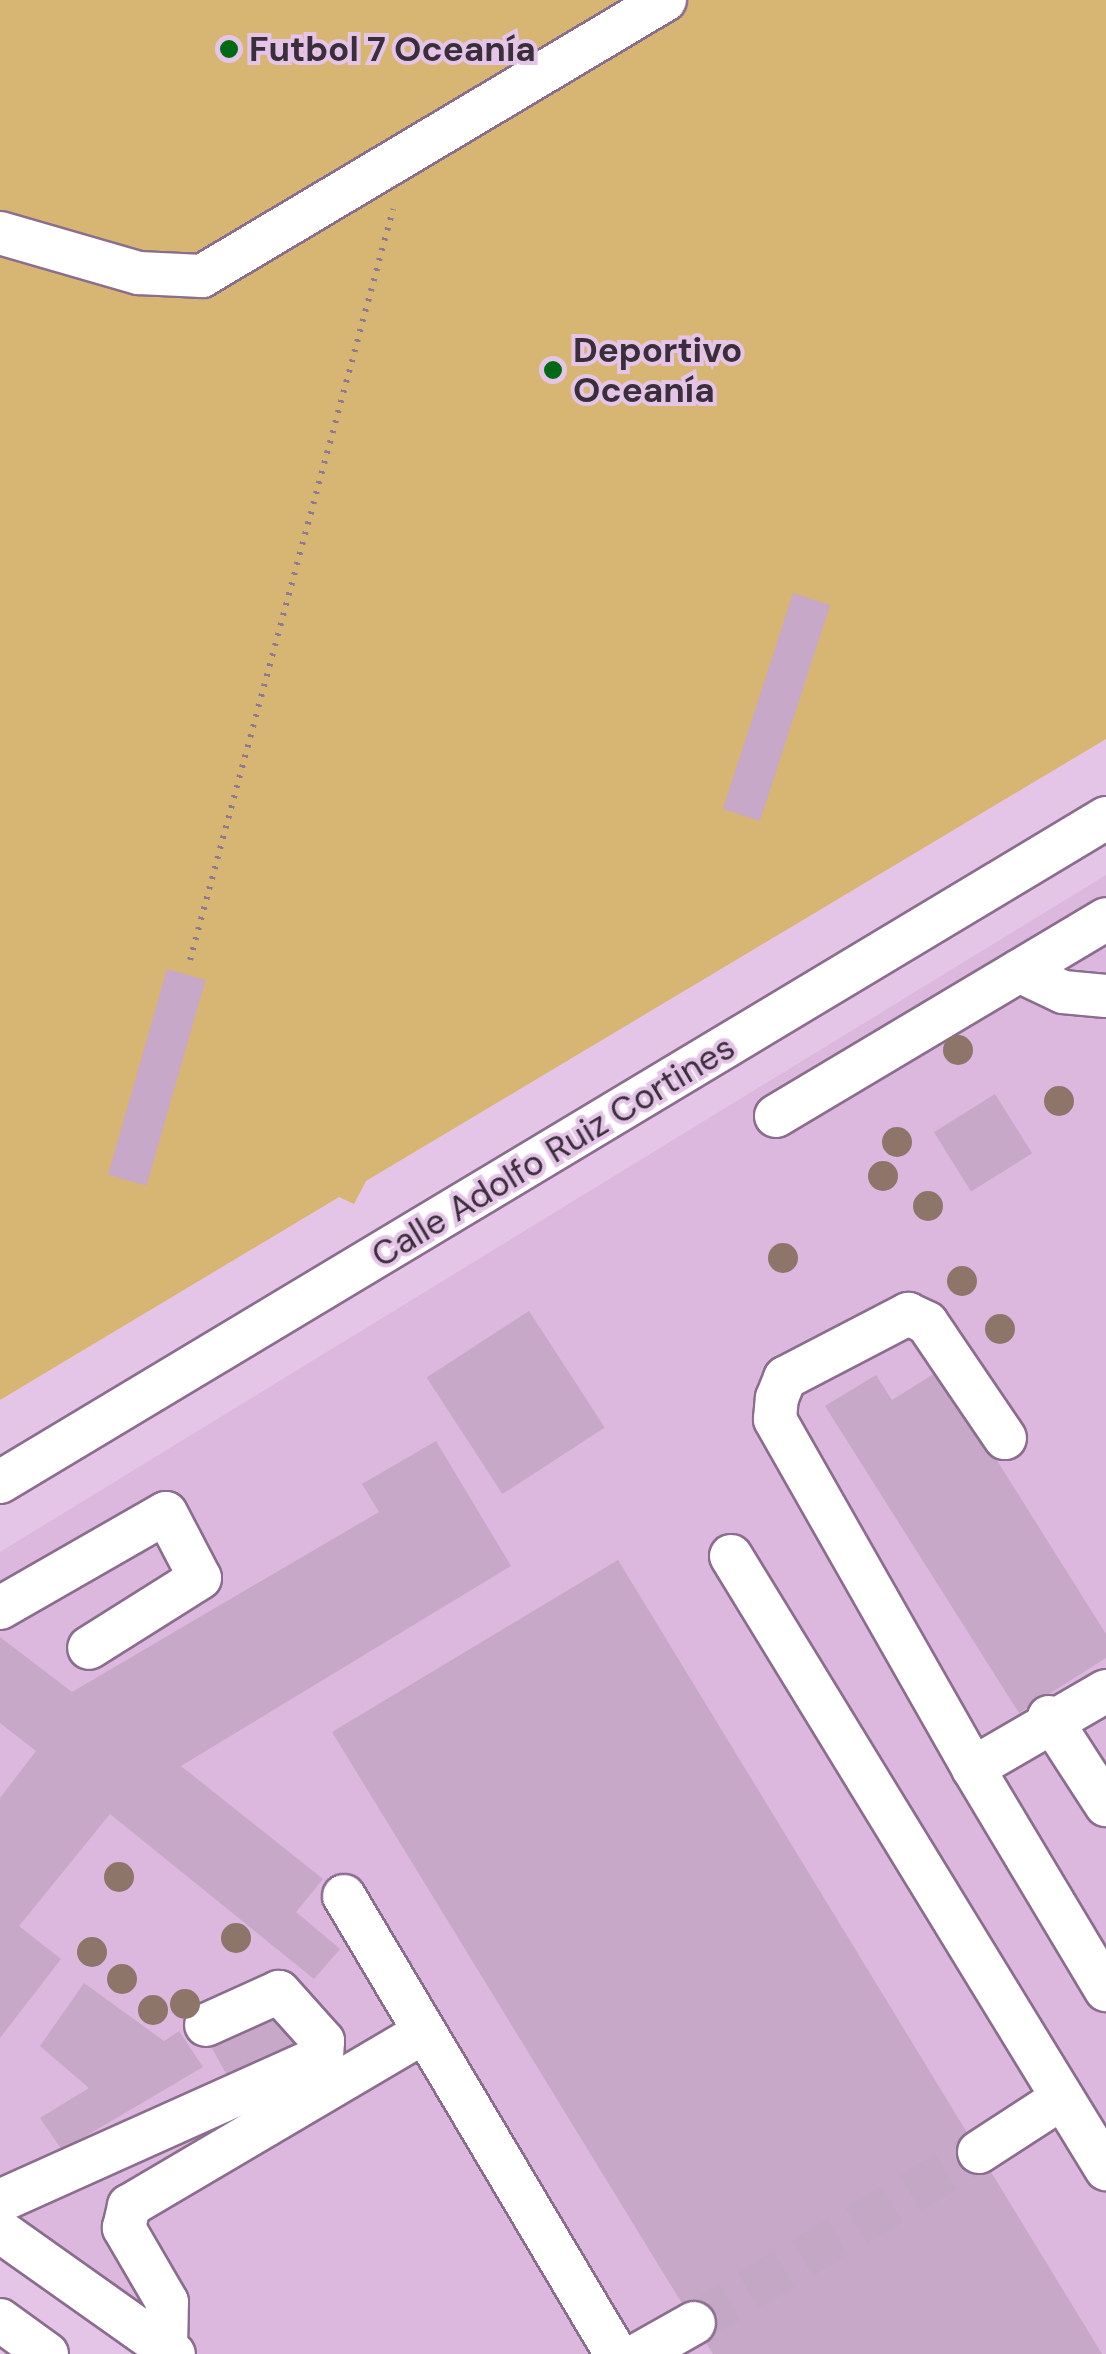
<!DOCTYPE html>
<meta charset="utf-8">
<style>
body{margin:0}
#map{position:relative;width:1106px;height:2354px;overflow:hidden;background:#e5c5e7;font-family:"DM Sans",sans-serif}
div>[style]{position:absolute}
.built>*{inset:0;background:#dcb7de}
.green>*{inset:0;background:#d7b572}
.building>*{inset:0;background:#c7a8c9;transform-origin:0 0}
.minor-tunnel>*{height:42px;margin-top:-21px;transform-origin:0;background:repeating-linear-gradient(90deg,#c3a7c5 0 42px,transparent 0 63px)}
.path>*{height:6px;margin-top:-3px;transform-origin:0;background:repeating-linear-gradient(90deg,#8f7991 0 2.5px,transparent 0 10.5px)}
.roads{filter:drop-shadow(2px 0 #8b6e8d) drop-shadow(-2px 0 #8b6e8d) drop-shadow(0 2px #8b6e8d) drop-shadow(0 -2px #8b6e8d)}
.minor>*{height:42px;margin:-21px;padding:0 21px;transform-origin:21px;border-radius:21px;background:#fff}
.trees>*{width:30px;height:30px;margin:-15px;border-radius:50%;background:#8e756a}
.dots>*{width:28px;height:28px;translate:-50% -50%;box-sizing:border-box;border:5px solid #e5c5e7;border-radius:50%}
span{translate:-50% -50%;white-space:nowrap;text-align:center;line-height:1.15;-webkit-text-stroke:8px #e5c5e7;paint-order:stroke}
.poi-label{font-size:35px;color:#3a2e3b;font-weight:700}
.left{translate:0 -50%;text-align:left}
.street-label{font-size:35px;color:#3a2e3b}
</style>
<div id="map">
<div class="built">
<i style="clip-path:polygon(1106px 875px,1106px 2354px,133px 2354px,0 2257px,0 1552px)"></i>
</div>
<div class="green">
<i style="clip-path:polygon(0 0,1106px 0,1106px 739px,366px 1181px,354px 1204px,339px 1197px,0 1400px)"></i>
</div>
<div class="building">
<i style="left:793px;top:593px;width:39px;height:227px;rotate:18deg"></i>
<i style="left:167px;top:969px;width:40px;height:214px;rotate:16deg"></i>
<i style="left:995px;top:1094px;width:70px;height:72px;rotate:58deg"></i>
<i style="left:529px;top:1311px;width:139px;height:122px;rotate:57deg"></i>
<i style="clip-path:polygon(940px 1370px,1106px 1634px,1106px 1658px,1019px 1713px,825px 1406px,876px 1375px,892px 1400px)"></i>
<i style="clip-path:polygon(436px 1441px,511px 1566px,181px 1766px,323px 1879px,296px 1912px,340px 1949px,314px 1979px,110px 1814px,19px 1926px,61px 1959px,0 2038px,0 1798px,36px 1751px,0 1723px,0 1637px,72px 1692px,379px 1512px,362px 1484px)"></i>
<i style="clip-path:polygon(618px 1560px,1102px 2354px,713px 2354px,332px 1732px)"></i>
<i style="clip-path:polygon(84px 1983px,164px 2041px,179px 2031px,203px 2067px,62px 2150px,40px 2118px,89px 2088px,40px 2046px)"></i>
<i style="left:283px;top:2001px;width:49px;height:85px;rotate:61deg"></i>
</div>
<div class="minor-tunnel">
<i style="left:694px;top:2323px;width:332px;rotate:-31deg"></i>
</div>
<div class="path">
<i style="left:190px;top:960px;width:778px;rotate:-74.87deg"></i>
</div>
<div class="roads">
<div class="minor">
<i style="left:0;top:233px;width:145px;rotate:16.1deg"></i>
<i style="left:139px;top:273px;width:63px;rotate:2.7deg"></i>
<i style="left:202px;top:276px;width:539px;rotate:-30.8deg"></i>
<i style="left:1019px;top:971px;width:49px;rotate:25.5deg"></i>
<i style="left:1063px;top:992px;width:43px;rotate:5.3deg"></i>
<i style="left:776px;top:1116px;width:384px;rotate:-30.8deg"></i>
<i style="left:0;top:1482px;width:1290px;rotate:-30.98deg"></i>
<i style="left:731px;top:1556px;width:719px;rotate:58.54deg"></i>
<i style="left:0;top:1608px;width:191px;rotate:-29.8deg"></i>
<i style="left:166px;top:1513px;width:73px;rotate:62.4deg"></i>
<i style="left:200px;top:1578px;width:131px;rotate:147.8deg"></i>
<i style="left:1106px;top:1691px;width:154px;rotate:149.9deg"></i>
<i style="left:973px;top:1768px;width:259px;rotate:59.1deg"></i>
<i style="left:1049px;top:1717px;width:105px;rotate:57.1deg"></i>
<i style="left:973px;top:1768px;width:401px;rotate:-119.6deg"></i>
<i style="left:775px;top:1419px;width:21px;rotate:-85deg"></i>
<i style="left:777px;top:1398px;width:22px;rotate:-68deg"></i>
<i style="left:785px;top:1378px;width:139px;rotate:-27.5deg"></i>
<i style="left:908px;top:1314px;width:21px;rotate:25deg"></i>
<i style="left:927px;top:1323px;width:139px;rotate:55.9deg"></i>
<i style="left:344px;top:1896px;width:533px;rotate:59.29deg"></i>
<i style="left:979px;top:2152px;width:99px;rotate:-33deg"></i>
<i style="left:0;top:2201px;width:353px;rotate:-24.2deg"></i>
<i style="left:322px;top:2056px;width:15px;rotate:-86deg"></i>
<i style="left:323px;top:2041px;width:66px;rotate:-131.9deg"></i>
<i style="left:279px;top:1992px;width:80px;rotate:155.7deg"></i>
<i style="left:0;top:2231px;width:213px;rotate:35.3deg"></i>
<i style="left:0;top:2320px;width:58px;rotate:35.9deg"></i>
<i style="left:166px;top:2348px;width:46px;rotate:-88.8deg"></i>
<i style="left:167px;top:2302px;width:86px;rotate:-120.2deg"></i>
<i style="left:124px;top:2228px;width:23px;rotate:-77deg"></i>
<i style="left:129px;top:2206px;width:342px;rotate:-30.5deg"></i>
<i style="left:639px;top:2354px;width:63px;rotate:-29.4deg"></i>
</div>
</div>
<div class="trees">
<i style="left:958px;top:1050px"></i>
<i style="left:1059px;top:1101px"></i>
<i style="left:897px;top:1142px"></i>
<i style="left:883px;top:1176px"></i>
<i style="left:928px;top:1206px"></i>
<i style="left:783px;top:1258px"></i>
<i style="left:962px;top:1281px"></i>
<i style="left:1000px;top:1329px"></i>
<i style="left:119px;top:1877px"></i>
<i style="left:236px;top:1938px"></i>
<i style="left:92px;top:1952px"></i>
<i style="left:122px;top:1979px"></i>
<i style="left:185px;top:2004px"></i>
<i style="left:153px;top:2010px"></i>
</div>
<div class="dots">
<i style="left:229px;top:49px;background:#046915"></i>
<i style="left:553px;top:370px;background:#046915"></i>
</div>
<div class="poi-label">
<span class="left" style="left:249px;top:49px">Futbol 7 Oceanía</span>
<span class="left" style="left:573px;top:370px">Deportivo<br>Oceanía</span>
</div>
<div class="street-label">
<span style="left:553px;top:1151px;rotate:-31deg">Calle Adolfo Ruiz Cortines</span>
</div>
</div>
